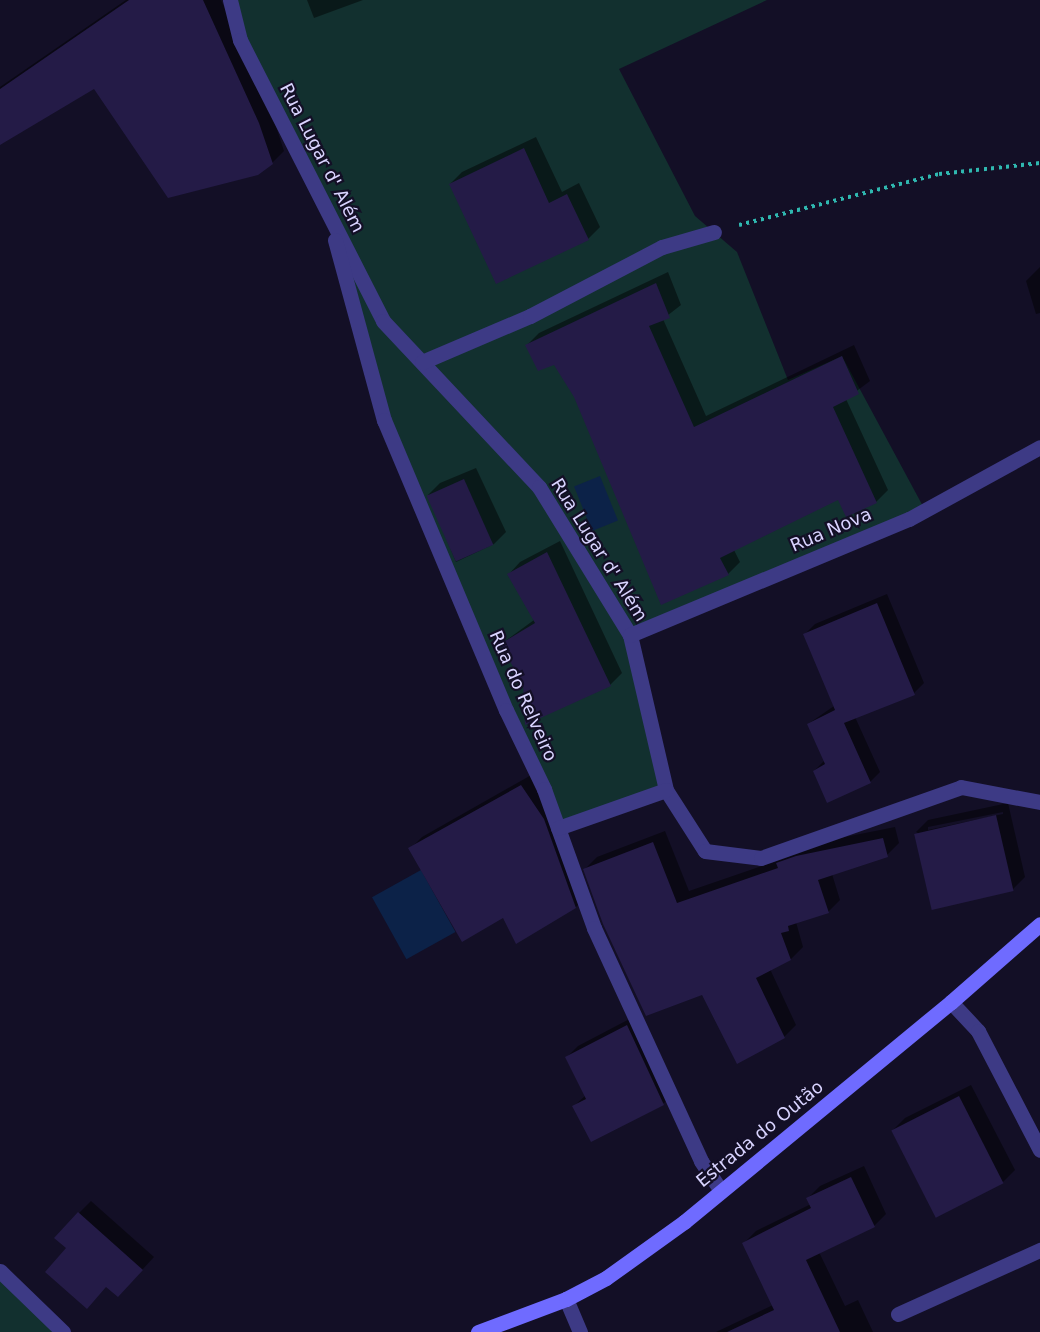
<!DOCTYPE html>
<meta charset="utf-8">
<style>
body{margin:0}
#map{position:relative;width:1040px;height:1332px;overflow:hidden;background:#130f26;font-family:"DejaVu Sans",sans-serif}
div>[style]{position:absolute}
.green>*{inset:0;background:#12302f}
.water>*{inset:0;background:#0c2248;transform-origin:0 0}
.shadow>*{inset:0;background:#0007}
.building>*{inset:0;background:#241b47;transform-origin:0 0}
.path>*{height:4px;margin-top:-2px;transform-origin:0;background:repeating-linear-gradient(90deg,#2fb8b0 0 3px,transparent 0 7.5px)}
.street>*{height:15px;margin:-7.5px;padding:0 7.5px;transform-origin:7.5px;border-radius:7.5px;background:#3d3a85}
.secondary>*{height:15px;margin:-7.5px;padding:0 7.5px;transform-origin:7.5px;border-radius:7.5px;background:#6f6bff}
span{translate:-50% -50%;white-space:nowrap;text-align:center;line-height:1.15;-webkit-text-stroke:4.5px #130f26;paint-order:stroke}
.street-label{font-size:18px;color:#d9d4ff}
</style>
<div id="map">
<div class="green">
<i style="clip-path:polygon(230px 0,767px 0,619px 69px,695px 216px,737px 252px,788px 380px,842px 356px,925px 510px,630px 635px,666px 790px,558px 828px,384px 420px,323px 203px,240px 40px)"></i>
<i style="clip-path:polygon(0 1269px,69px 1332px,0 1332px)"></i>
</div>
<div class="water">
<i style="left:600px;top:476px;width:48px;height:28px;rotate:68deg"></i>
<i style="left:421px;top:870px;width:71px;height:56px;rotate:61deg"></i>
</div>
<div class="shadow">
<i style="clip-path:polygon(126px 0,221px 0,271px 111px,284px 151px,272px 163px,94px 87px,0 143px,0 87px)"></i>
<i style="clip-path:polygon(307px 0,363px 0,314px 18px)"></i>
<i style="clip-path:polygon(536px 137px,562px 192px,579px 183px,600px 227px,588px 239px,450px 184px,462px 172px)"></i>
<i style="clip-path:polygon(1040px 267px,1040px 313px,1036px 314px,1026px 281px)"></i>
<i style="clip-path:polygon(668px 272px,681px 305px,663px 319px,706px 416px,854px 345px,870px 381px,846px 399px,888px 490px,876px 502px,839px 498px,734px 550px,740px 562px,728px 574px,575px 396px,555px 363px,527px 345px,539px 333px)"></i>
<i style="clip-path:polygon(476px 468px,506px 532px,494px 544px,456px 562px,428px 495px,440px 483px)"></i>
<i style="clip-path:polygon(560px 541px,622px 673px,610px 685px,501px 644px,534px 620px,509px 574px,520px 562px)"></i>
<i style="clip-path:polygon(887px 594px,924px 683px,914px 693px,855px 717px,880px 772px,870px 782px,814px 771px,825px 760px,808px 724px,834px 706px,805px 634px,815px 624px)"></i>
<i style="clip-path:polygon(533px 774px,588px 895px,576px 907px,504px 916px,410px 849px,422px 837px)"></i>
<i style="clip-path:polygon(evenodd,1008px 803px,1025px 877px,1013px 889px,916px 832px,928px 820px,1008px 803px,1003px 812px,1003px 814px,928px 830px,928px 827px,1003px 812px)"></i>
<i style="clip-path:polygon(895px 827px,899px 843px,887px 855px,832px 874px,840px 900px,828px 912px,796px 922px,803px 947px,791px 959px,770px 969px,796px 1025px,784px 1037px,703px 993px,585px 869px,597px 857px,665px 831px,689px 891px,782px 859px,790px 851px,810px 844px)"></i>
<i style="clip-path:polygon(639px 1014px,676px 1091px,664px 1103px,592px 1140px,574px 1106px,586px 1095px,566px 1058px,578px 1046px)"></i>
<i style="clip-path:polygon(971px 1085px,1015px 1170px,1003px 1182px,893px 1130px,905px 1118px)"></i>
<i style="clip-path:polygon(864px 1166px,886px 1214px,874px 1226px,819px 1252px,845px 1306px,858px 1300px,873px 1332px,716px 1332px,773px 1305px,744px 1243px,756px 1231px,811px 1204px,808px 1198px,820px 1186px)"></i>
<i style="clip-path:polygon(91px 1201px,154px 1257px,130px 1283px,107px 1285px,69px 1248px,79px 1213px)"></i>
</div>
<div class="building">
<i style="clip-path:polygon(129px 0,203px 0,259px 123px,273px 164px,258px 175px,168px 198px,94px 89px,0 145px,0 89px)"></i>
<i style="clip-path:polygon(524px 148px,549px 203px,567px 194px,589px 240px,496px 284px,449px 184px)"></i>
<i style="clip-path:polygon(656px 283px,670px 318px,649px 326px,694px 427px,842px 356px,859px 394px,833px 407px,877px 503px,846px 517px,838px 500px,720px 558px,729px 575px,661px 605px,574px 397px,554px 365px,538px 371px,525px 345px)"></i>
<i style="left:464px;top:479px;width:72px;height:41px;rotate:66deg"></i>
<i style="clip-path:polygon(547px 552px,611px 686px,525px 725px,523px 684px,500px 644px,535px 623px,507px 574px)"></i>
<i style="clip-path:polygon(877px 603px,915px 695px,844px 723px,871px 783px,827px 803px,813px 771px,825px 764px,807px 724px,835px 710px,803px 634px)"></i>
<i style="clip-path:polygon(521px 785px,544px 819px,576px 908px,516px 944px,503px 918px,462px 942px,408px 848px)"></i>
<i style="left:996px;top:815px;width:78px;height:84px;rotate:77deg"></i>
<i style="clip-path:polygon(883px 838px,888px 857px,818px 880px,829px 913px,788px 926px,789px 931px,781px 933px,791px 960px,756px 978px,785px 1038px,737px 1064px,702px 995px,646px 1016px,603px 924px,583px 869px,653px 842px,677px 903px,778px 868px,776px 863px,796px 856px)"></i>
<i style="clip-path:polygon(627px 1025px,664px 1105px,591px 1142px,572px 1106px,586px 1099px,565px 1057px)"></i>
<i style="left:959px;top:1096px;width:98px;height:76px;rotate:63deg"></i>
<i style="clip-path:polygon(851px 1177px,875px 1227px,806px 1260px,840px 1332px,727px 1332px,774px 1310px,742px 1243px,811px 1208px,806px 1198px)"></i>
<i style="clip-path:polygon(78px 1212px,143px 1270px,118px 1297px,106px 1287px,87px 1309px,45px 1272px,66px 1248px,54px 1238px)"></i>
</div>
<div class="path">
<i style="left:739px;top:225px;width:206px;rotate:-14.3deg"></i>
<i style="left:939px;top:174px;width:102px;rotate:-6.2deg"></i>
</div>
<div class="street">
<i style="left:230px;top:0;width:41px;rotate:76deg"></i>
<i style="left:240px;top:40px;width:315px;rotate:63deg"></i>
<i style="left:383px;top:321px;width:228px;rotate:46.8deg"></i>
<i style="left:539px;top:487px;width:174px;rotate:58.4deg"></i>
<i style="left:630px;top:635px;width:159px;rotate:76.9deg"></i>
<i style="left:666px;top:790px;width:72px;rotate:57.4deg"></i>
<i style="left:705px;top:851px;width:56px;rotate:7.1deg"></i>
<i style="left:761px;top:858px;width:212px;rotate:-19.5deg"></i>
<i style="left:961px;top:787px;width:80px;rotate:10.8deg"></i>
<i style="left:335px;top:240px;width:187px;rotate:74.8deg"></i>
<i style="left:384px;top:420px;width:315px;rotate:67.2deg"></i>
<i style="left:506px;top:710px;width:88px;rotate:64.3deg"></i>
<i style="left:544px;top:789px;width:148px;rotate:70.2deg"></i>
<i style="left:594px;top:928px;width:256px;rotate:65.3deg"></i>
<i style="left:701px;top:1161px;width:36px;rotate:56deg"></i>
<i style="left:422px;top:362px;width:117px;rotate:-23.1deg"></i>
<i style="left:530px;top:316px;width:149px;rotate:-27.6deg"></i>
<i style="left:662px;top:247px;width:54px;rotate:-16.1deg"></i>
<i style="left:630px;top:635px;width:302px;rotate:-22.6deg"></i>
<i style="left:909px;top:519px;width:149px;rotate:-28.8deg"></i>
<i style="left:558px;top:828px;width:114px;rotate:-19.4deg"></i>
<i style="left:951px;top:1002px;width:40px;rotate:47deg"></i>
<i style="left:978px;top:1031px;width:134px;rotate:62.5deg"></i>
<i style="left:0;top:1271px;width:88px;rotate:44.1deg"></i>
<i style="left:566px;top:1299px;width:36px;rotate:67deg"></i>
<i style="left:898px;top:1314px;width:156px;rotate:-24.3deg"></i>
</div>
<div class="secondary">
<i style="left:478px;top:1332px;width:94px;rotate:-20.6deg"></i>
<i style="left:566px;top:1299px;width:45px;rotate:-27.7deg"></i>
<i style="left:606px;top:1278px;width:96px;rotate:-35.7deg"></i>
<i style="left:684px;top:1222px;width:346px;rotate:-39.5deg"></i>
<i style="left:951px;top:1002px;width:118px;rotate:-41.2deg"></i>
</div>
<div class="street-label">
<span style="left:322px;top:158px;rotate:63deg">Rua Lugar d' Além</span>
<span style="left:831px;top:530px;rotate:-23deg">Rua Nova</span>
<span style="left:599px;top:550px;rotate:58deg">Rua Lugar d' Além</span>
<span style="left:523px;top:696px;rotate:66deg">Rua do Relveiro</span>
<span style="left:760px;top:1134px;rotate:-39deg">Estrada do Outão</span>
</div>
</div>
